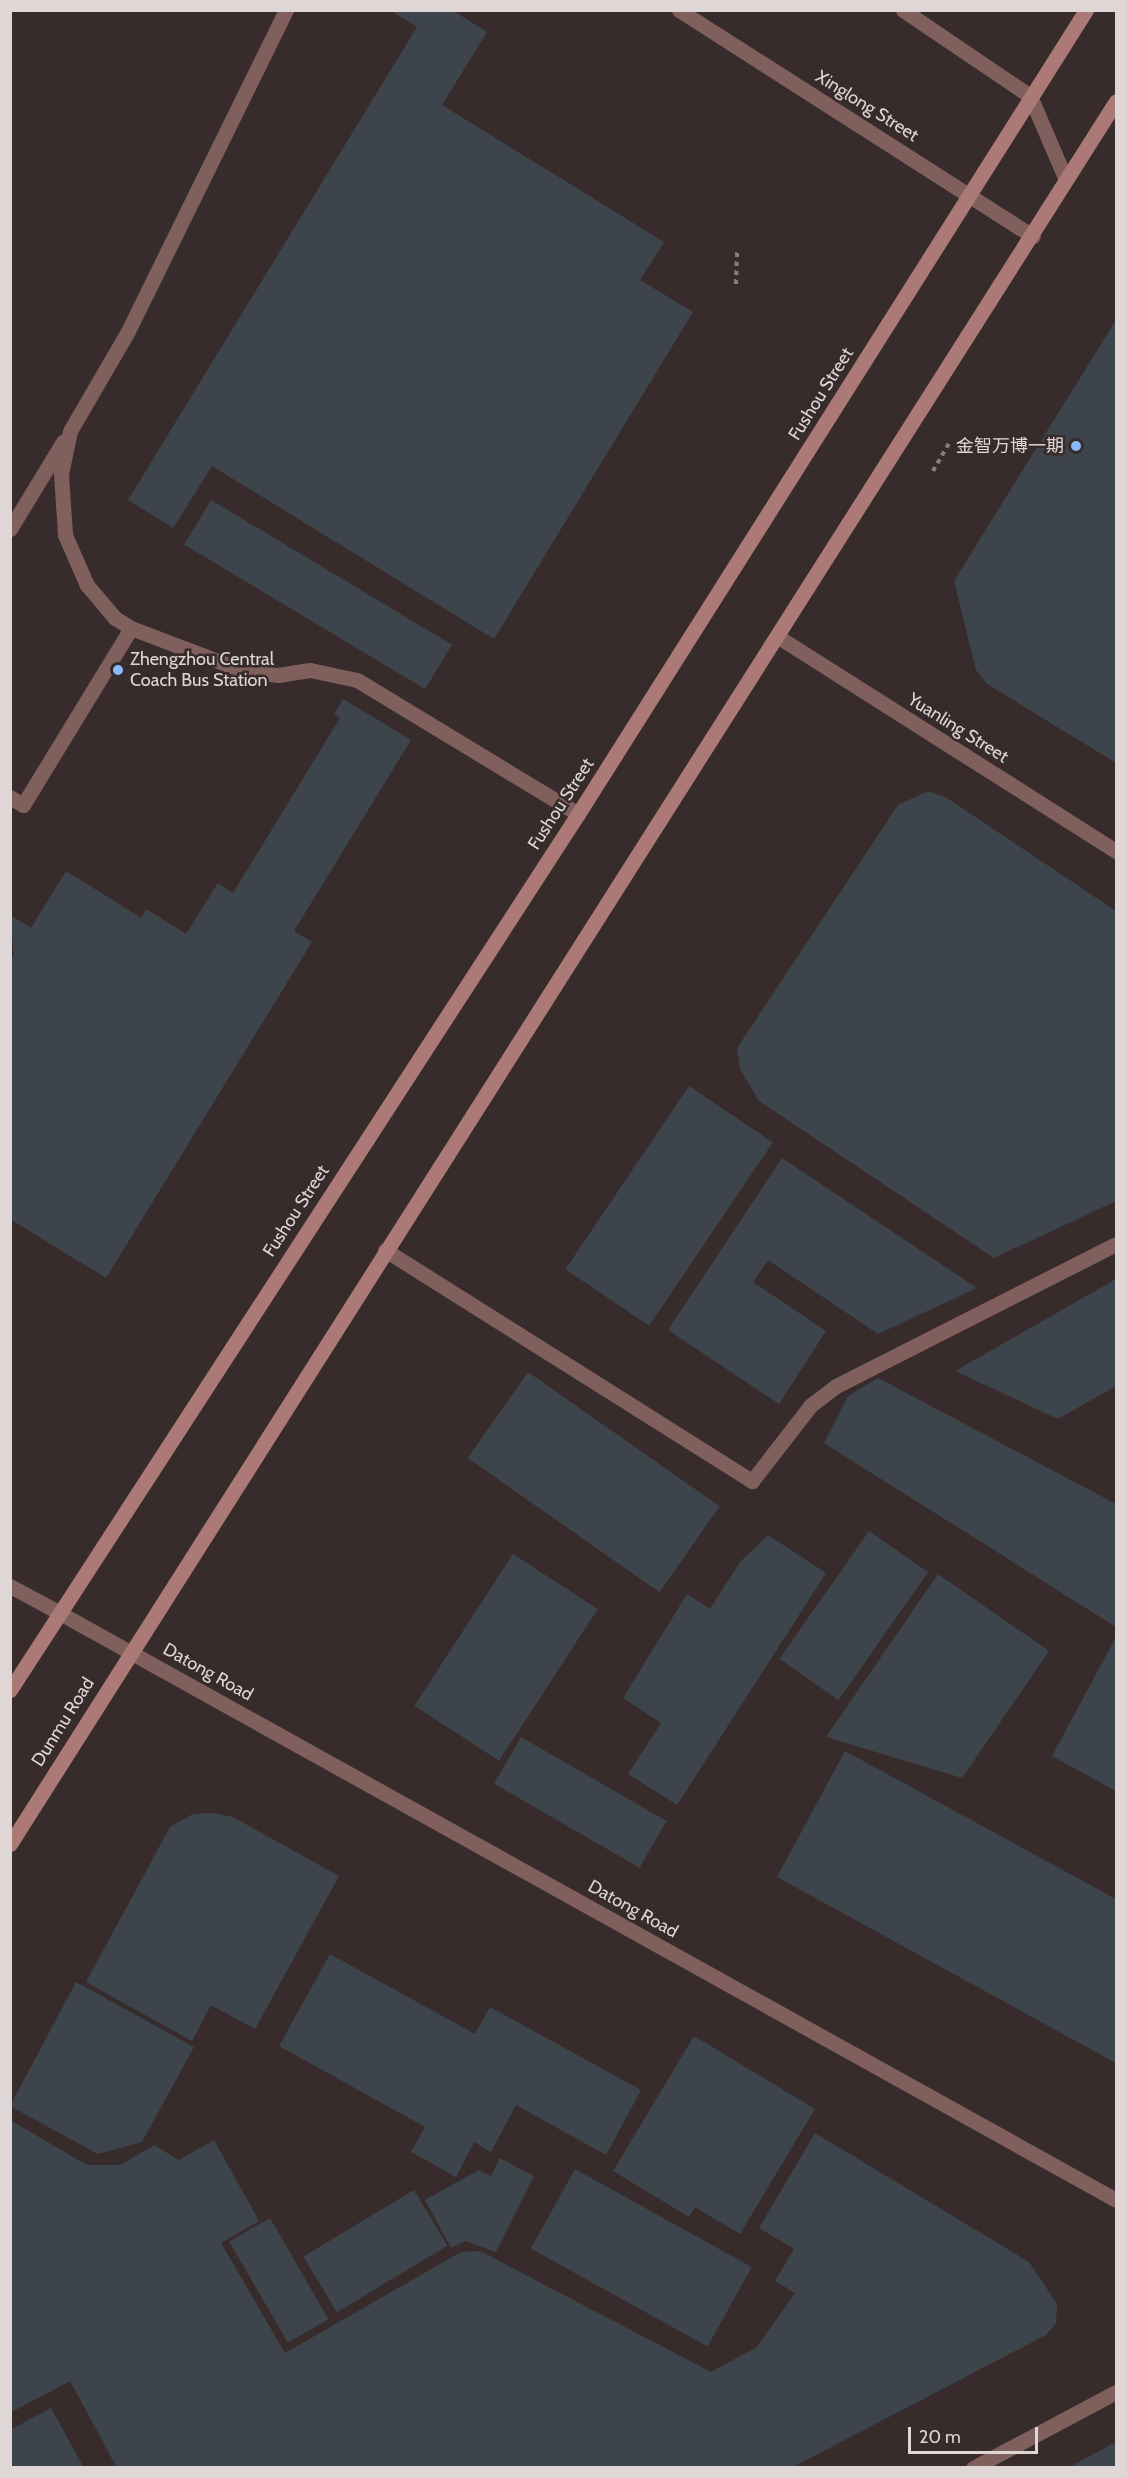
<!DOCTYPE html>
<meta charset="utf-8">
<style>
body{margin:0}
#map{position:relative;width:1127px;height:2478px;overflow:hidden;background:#372c2b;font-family:Cabin,"Noto Sans SC",sans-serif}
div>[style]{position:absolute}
.building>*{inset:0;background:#3e444c;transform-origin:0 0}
.path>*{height:4px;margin-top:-2px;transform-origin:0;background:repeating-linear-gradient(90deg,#877e7d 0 4.5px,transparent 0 9px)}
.service>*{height:15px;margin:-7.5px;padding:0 7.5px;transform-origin:7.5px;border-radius:7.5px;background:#7f605d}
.pedestrian>*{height:15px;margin:-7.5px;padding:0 7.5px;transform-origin:7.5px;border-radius:7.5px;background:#7f605d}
.minor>*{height:15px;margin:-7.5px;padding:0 7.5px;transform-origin:7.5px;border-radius:7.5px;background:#7f605d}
.tertiary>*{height:15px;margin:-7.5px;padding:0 7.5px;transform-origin:7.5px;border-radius:7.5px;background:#7f605d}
.secondary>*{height:15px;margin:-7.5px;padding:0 7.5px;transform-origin:7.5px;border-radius:7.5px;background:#ac7a76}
.dots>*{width:16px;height:16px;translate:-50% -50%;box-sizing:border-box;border:3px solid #372c2b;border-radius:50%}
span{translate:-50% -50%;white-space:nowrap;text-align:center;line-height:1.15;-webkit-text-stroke:5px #372c2b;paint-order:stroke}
.street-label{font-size:18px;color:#ded7d6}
.poi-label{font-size:18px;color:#ded7d6}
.right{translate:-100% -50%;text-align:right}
.left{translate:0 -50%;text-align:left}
.frame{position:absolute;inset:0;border:12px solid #ded7d6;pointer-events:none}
.scale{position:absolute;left:908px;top:2427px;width:130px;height:27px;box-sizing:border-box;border:3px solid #ded7d6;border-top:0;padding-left:8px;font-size:18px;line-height:21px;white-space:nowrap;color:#ded7d6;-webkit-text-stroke:4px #372c2b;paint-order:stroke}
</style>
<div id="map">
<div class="building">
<i style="clip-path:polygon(390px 10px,452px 10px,487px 32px,442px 105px,664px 242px,640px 280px,693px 312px,494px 639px,212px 466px,173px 528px,128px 500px,417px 27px)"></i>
<i style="clip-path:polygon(1116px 320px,1116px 763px,987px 684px,976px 670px,954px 581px)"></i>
<i style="left:211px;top:500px;width:281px;height:52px;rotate:31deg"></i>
<i style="clip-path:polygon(343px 699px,411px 740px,294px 931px,312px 942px,106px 1278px,10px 1219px,10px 962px,14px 956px,10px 915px,31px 928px,66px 871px,141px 918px,146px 909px,186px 934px,218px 883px,233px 893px,340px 718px,334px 714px)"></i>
<i style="clip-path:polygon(928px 791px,947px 798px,1116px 911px,1116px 1201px,994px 1258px,759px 1101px,740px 1069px,737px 1048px,898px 805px)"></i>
<i style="left:689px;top:1086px;width:101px;height:221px;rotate:34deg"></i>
<i style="clip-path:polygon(782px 1158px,977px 1288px,878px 1334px,768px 1260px,753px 1282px,826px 1331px,779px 1404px,668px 1330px)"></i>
<i style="clip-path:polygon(1116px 1279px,1116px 1386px,1058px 1419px,955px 1371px)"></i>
<i style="left:528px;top:1372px;width:234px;height:105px;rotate:35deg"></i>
<i style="clip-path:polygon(878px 1378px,1116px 1504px,1116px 1627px,824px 1443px,848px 1396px)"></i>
<i style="left:869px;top:1531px;width:72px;height:156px;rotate:35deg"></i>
<i style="clip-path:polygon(768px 1535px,826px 1573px,677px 1805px,628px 1774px,661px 1723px,623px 1698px,687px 1594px,710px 1609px,740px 1562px)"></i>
<i style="left:513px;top:1554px;width:101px;height:181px;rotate:33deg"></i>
<i style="clip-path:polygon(938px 1574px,1049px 1651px,962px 1778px,826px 1737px)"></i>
<i style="clip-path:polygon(1116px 1637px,1116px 1791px,1052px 1756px)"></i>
<i style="left:521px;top:1737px;width:168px;height:54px;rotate:30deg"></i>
<i style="clip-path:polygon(845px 1751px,1116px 1899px,1116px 2063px,777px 1877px)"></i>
<i style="clip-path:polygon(212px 1813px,233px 1817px,339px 1876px,255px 2029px,211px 2005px,192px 2041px,86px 1982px,170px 1827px,193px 1814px)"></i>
<i style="clip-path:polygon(330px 1954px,475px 2034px,490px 2007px,641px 2090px,606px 2155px,516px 2105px,491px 2152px,474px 2142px,456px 2177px,411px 2152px,425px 2127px,279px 2046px)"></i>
<i style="clip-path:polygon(76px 1982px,194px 2047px,142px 2142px,98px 2154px,10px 2106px)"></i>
<i style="clip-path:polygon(694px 2036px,815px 2109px,740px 2234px,695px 2207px,689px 2217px,613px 2171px)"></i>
<i style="clip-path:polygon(10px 2120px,87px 2165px,121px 2165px,154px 2145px,179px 2160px,214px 2140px,259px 2221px,221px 2243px,285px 2353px,461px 2252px,480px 2251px,711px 2372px,757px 2347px,795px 2293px,775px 2281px,794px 2249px,759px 2228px,815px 2133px,1029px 2262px,1057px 2304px,1056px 2323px,1046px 2335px,791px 2468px,117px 2468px,70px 2381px,10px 2413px)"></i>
<i style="clip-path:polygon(500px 2158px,534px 2176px,496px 2252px,465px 2241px,451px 2248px,425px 2200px,479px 2170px,491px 2176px)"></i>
<i style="left:575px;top:2169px;width:202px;height:91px;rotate:29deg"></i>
<i style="left:414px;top:2190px;width:65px;height:129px;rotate:59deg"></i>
<i style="left:270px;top:2218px;width:117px;height:47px;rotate:60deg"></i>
<i style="clip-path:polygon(51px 2408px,84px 2468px,10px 2468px,10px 2430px)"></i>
<i style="clip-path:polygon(1116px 2442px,1116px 2468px,1068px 2468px)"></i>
</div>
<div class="path">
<i style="left:736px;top:284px;width:33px;rotate:-88deg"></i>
<i style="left:933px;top:471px;width:34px;rotate:-60deg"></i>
</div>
<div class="service">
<i style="left:286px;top:10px;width:360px;rotate:116.2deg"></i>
<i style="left:127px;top:333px;width:113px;rotate:120.2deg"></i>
<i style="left:70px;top:431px;width:44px;rotate:101.8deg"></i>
<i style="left:61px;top:474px;width:61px;rotate:86.2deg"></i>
<i style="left:65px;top:535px;width:55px;rotate:66.3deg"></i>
<i style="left:87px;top:585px;width:43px;rotate:49.7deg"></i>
<i style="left:115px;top:618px;width:19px;rotate:32deg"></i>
<i style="left:131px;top:628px;width:116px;rotate:20.8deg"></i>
<i style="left:239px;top:669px;width:39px;rotate:9deg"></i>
<i style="left:278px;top:675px;width:32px;rotate:-9deg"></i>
<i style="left:310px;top:670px;width:48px;rotate:12deg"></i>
<i style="left:357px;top:680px;width:258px;rotate:31.2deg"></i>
<i style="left:10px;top:529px;width:102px;rotate:-58.7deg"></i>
<i style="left:10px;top:797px;width:15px;rotate:32deg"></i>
<i style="left:23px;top:805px;width:207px;rotate:-58.6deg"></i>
<i style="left:385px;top:1250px;width:434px;rotate:32.2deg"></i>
<i style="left:752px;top:1481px;width:96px;rotate:-52.2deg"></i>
<i style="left:811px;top:1405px;width:31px;rotate:-37deg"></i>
<i style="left:836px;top:1386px;width:314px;rotate:-26.9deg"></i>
</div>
<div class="pedestrian">
<i style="left:973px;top:2468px;width:162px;rotate:-28deg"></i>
</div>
<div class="minor">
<i style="left:780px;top:638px;width:398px;rotate:32.4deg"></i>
<i style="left:58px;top:1612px;width:1210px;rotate:29.06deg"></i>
</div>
<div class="tertiary">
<i style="left:679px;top:10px;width:420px;rotate:32.6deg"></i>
<i style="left:903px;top:10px;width:153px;rotate:34.1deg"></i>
<i style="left:1030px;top:96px;width:91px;rotate:66.8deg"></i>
<i style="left:10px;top:1586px;width:55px;rotate:28.4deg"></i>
</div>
<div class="secondary">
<i style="left:10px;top:1690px;width:1044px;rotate:-57.04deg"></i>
<i style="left:578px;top:814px;width:951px;rotate:-57.71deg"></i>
<i style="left:10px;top:1844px;width:2064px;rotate:-57.6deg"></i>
</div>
<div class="dots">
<i style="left:1076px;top:446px;background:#88bafc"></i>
<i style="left:118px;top:670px;background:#88bafc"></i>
</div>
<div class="street-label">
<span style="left:867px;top:106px;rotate:32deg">Xinglong Street</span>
<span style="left:821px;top:394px;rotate:-58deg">Fushou Street</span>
<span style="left:958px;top:728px;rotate:32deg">Yuanling Street</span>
<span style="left:561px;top:804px;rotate:-57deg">Fushou Street</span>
<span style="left:296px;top:1211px;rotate:-57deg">Fushou Street</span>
<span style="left:208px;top:1672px;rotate:29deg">Datong Road</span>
<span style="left:63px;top:1722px;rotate:-58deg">Dunmu Road</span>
<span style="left:633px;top:1909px;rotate:29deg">Datong Road</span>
</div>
<div class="poi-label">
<span class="right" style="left:1064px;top:446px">金智万博一期</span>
<span class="left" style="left:130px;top:670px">Zhengzhou Central<br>Coach Bus Station</span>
</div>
<div class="frame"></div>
<div class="scale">20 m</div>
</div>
